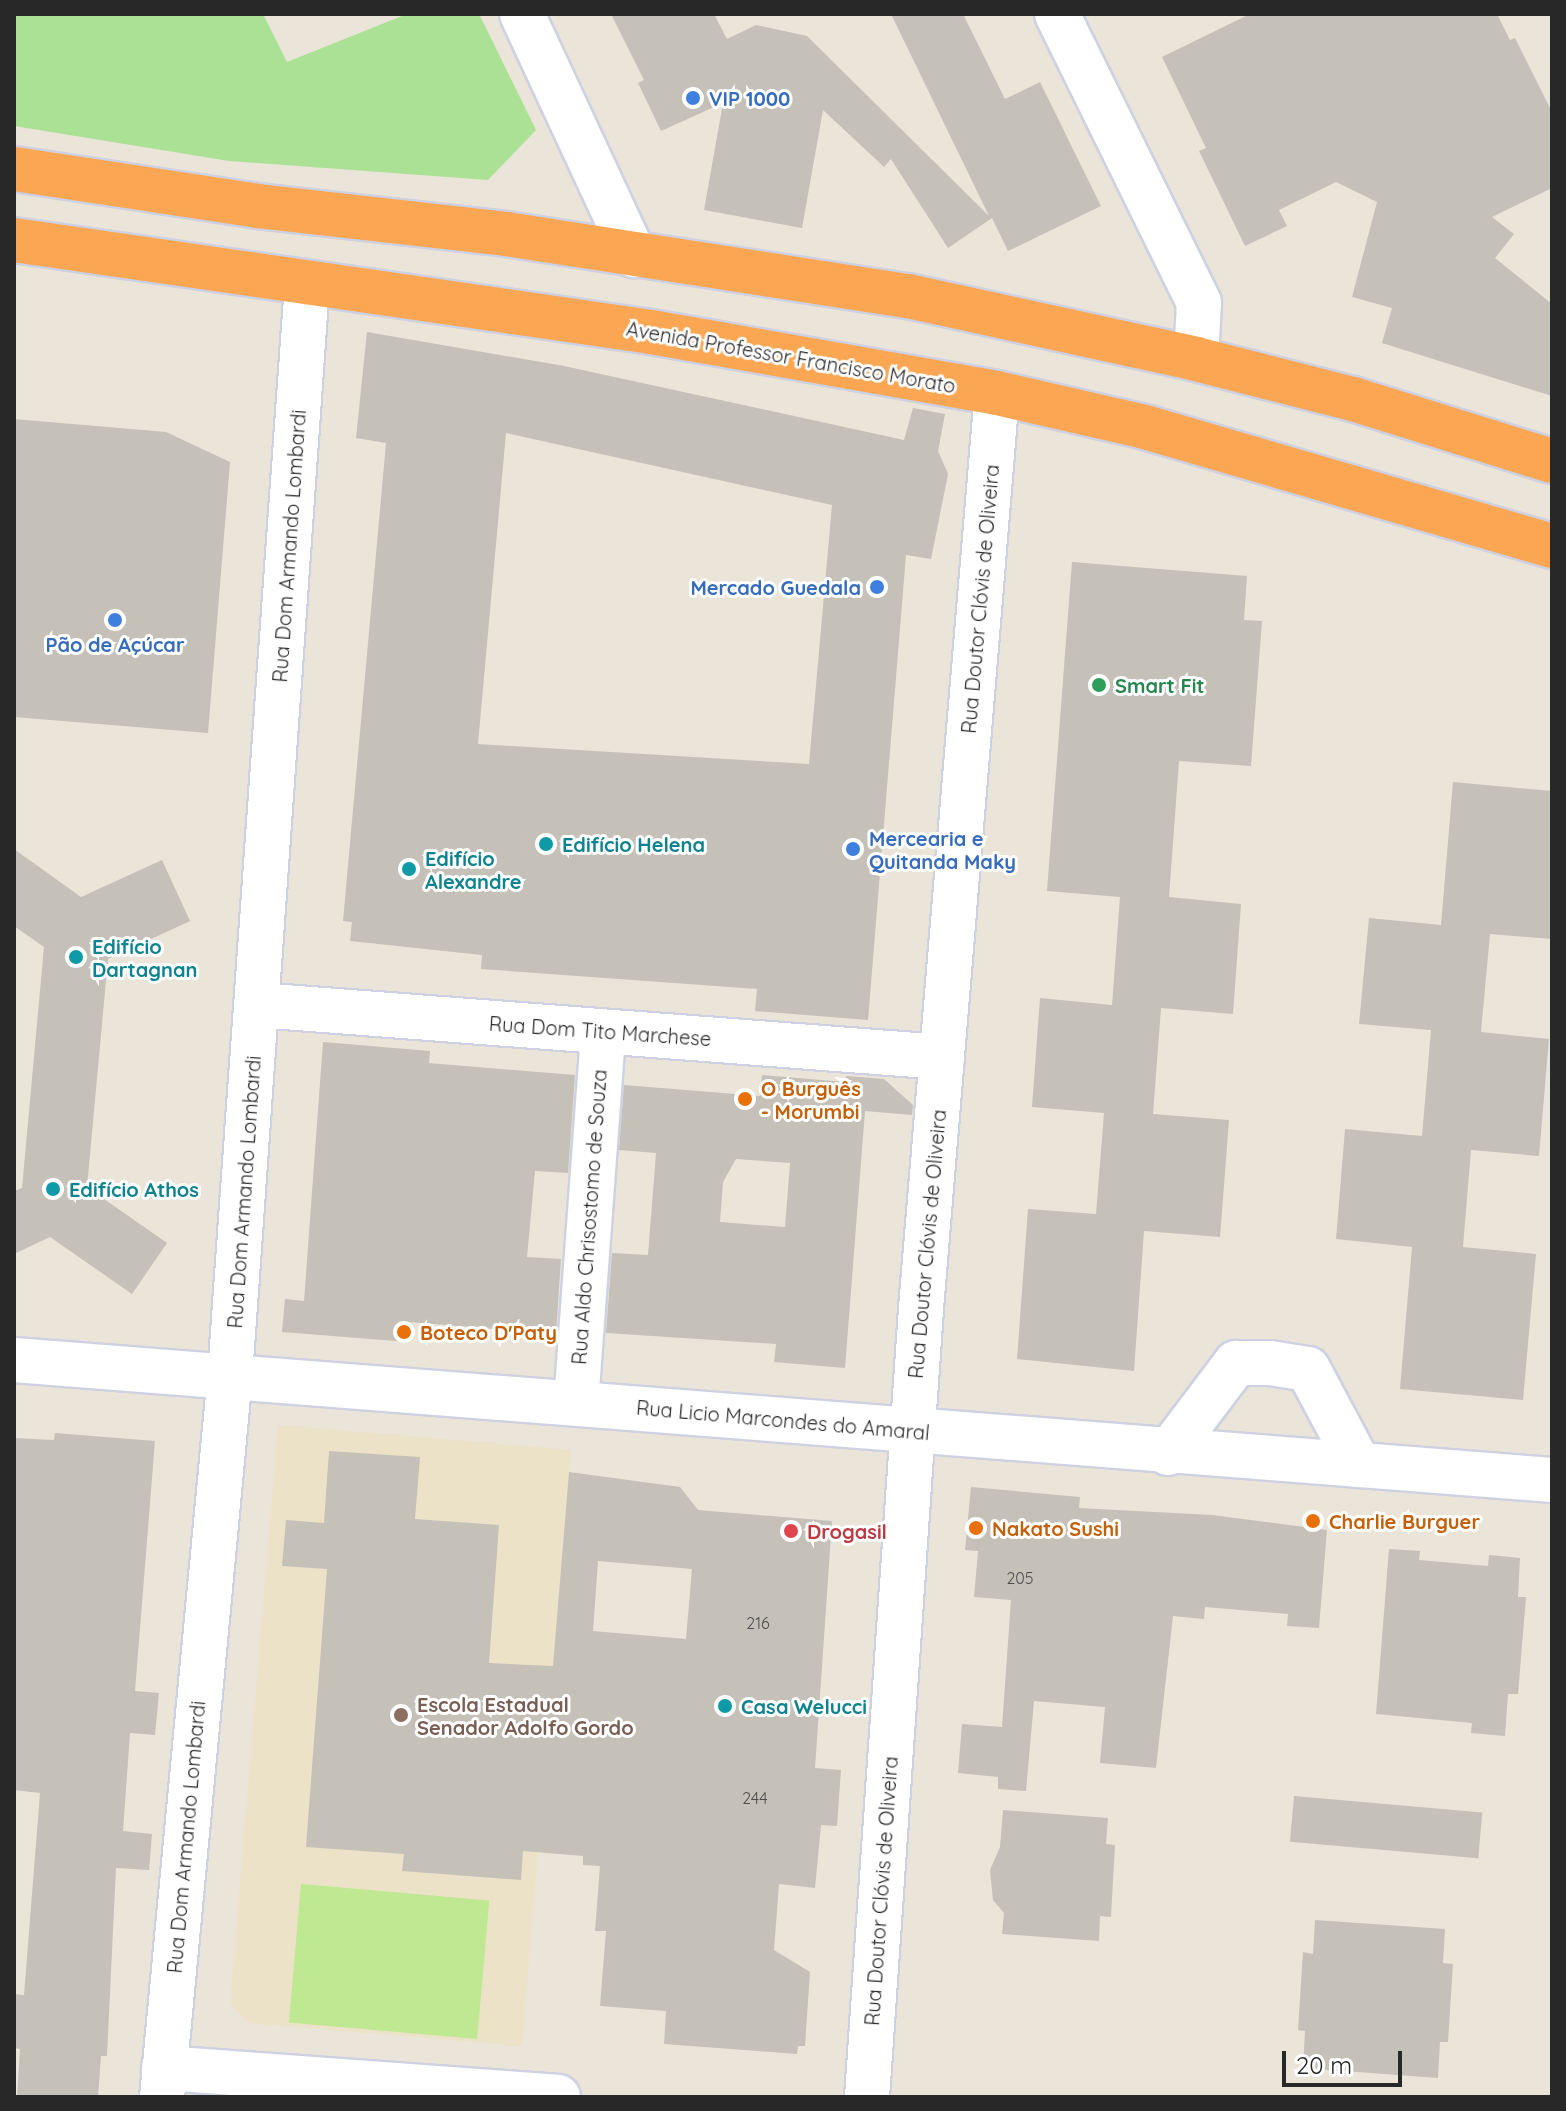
<!DOCTYPE html>
<meta charset="utf-8">
<style>
body{margin:0}
#map{position:relative;width:1566px;height:2111px;overflow:hidden;background:#eae4d9;font-family:Quicksand,sans-serif}
div>[style]{position:absolute}
.education>*{inset:0;background:#ece2c8}
.green>*{inset:0;background:#abe195}
.pitch>*{inset:0;background:#bee891;transform-origin:0 0}
.building>*{inset:0;background:#c5c1b9;transform-origin:0 0}
.roads{filter:drop-shadow(2px 0 #ced1e1) drop-shadow(-2px 0 #ced1e1) drop-shadow(0 2px #ced1e1) drop-shadow(0 -2px #ced1e1)}
.minor>*{height:44px;margin:-22px;padding:0 22px;transform-origin:22px;border-radius:22px;background:#fff}
.highway>*{height:44px;margin:-22px;padding:0 22px;transform-origin:22px;border-radius:22px;background:#fba653}
.dots>*{width:22px;height:22px;translate:-50% -50%;box-sizing:border-box;border:4px solid #fff;border-radius:50%}
span{translate:-50% -50%;white-space:nowrap;text-align:center;line-height:1.15;-webkit-text-stroke:6px #fff;paint-order:stroke}
.number-label{font-size:16px;color:#4f4e4c}
.number-label span{-webkit-text-stroke-width:0}
.shop-label{font-size:20px;color:#366cbe;font-weight:700}
.left{translate:0 -50%;text-align:left}
.right{translate:-100% -50%;text-align:right}
.street-label{font-size:20px;color:#282828}
.leisure-label{font-size:20px;color:#27864d;font-weight:700}
.culture-label{font-size:20px;color:#0d838f;font-weight:700}
.food-label{font-size:20px;color:#c56008;font-weight:700}
.health-label{font-size:20px;color:#be3a42;font-weight:700}
.education-label{font-size:20px;color:#785e54;font-weight:700}
.frame{position:absolute;inset:0;border:16px solid #282828;pointer-events:none}
.scale{position:absolute;left:1282px;top:2051px;width:120px;height:36px;box-sizing:border-box;border:4px solid #282828;border-top:0;padding-left:10px;font-size:24px;line-height:28px;white-space:nowrap;color:#282828;-webkit-text-stroke:6px #fff;paint-order:stroke}
</style>
<div id="map">
<div class="education">
<i style="clip-path:polygon(278px 1425px,571px 1450px,522px 2046px,249px 2023px,230px 2005px)"></i>
</div>
<div class="green">
<i style="clip-path:polygon(14px 14px,263px 14px,287px 62px,407px 14px,479px 14px,536px 130px,488px 180px,229px 161px,14px 126px)"></i>
</div>
<div class="pitch">
<i style="left:301px;top:1884px;width:189px;height:139px;rotate:5deg"></i>
</div>
<div class="building">
<i style="clip-path:polygon(611px 14px,714px 14px,727px 39px,756px 25px,807px 36px,989px 216px,891px 14px,963px 14px,1005px 99px,1040px 82px,1101px 206px,1008px 251px,992px 218px,948px 248px,891px 159px,884px 167px,823px 110px,802px 228px,704px 210px,723px 103px,661px 131px,638px 83px,644px 80px)"></i>
<i style="clip-path:polygon(1250px 14px,1497px 14px,1510px 40px,1515px 38px,1552px 112px,1552px 188px,1492px 217px,1514px 234px,1495px 258px,1552px 304px,1552px 396px,1382px 343px,1392px 308px,1352px 297px,1377px 202px,1336px 182px,1279px 210px,1287px 226px,1245px 246px,1199px 151px,1206px 148px,1162px 57px)"></i>
<i style="clip-path:polygon(evenodd,367px 332px,564px 366px,904px 440px,913px 408px,945px 414px,938px 451px,948px 474px,931px 559px,906px 555px,868px 1020px,755px 1011px,757px 989px,481px 969px,482px 955px,350px 941px,352px 922px,343px 921px,386px 443px,356px 438px,367px 332px,506px 433px,832px 505px,809px 764px,478px 744px,506px 433px)"></i>
<i style="clip-path:polygon(14px 419px,166px 432px,230px 462px,208px 733px,14px 717px)"></i>
<i style="clip-path:polygon(1072px 562px,1247px 576px,1244px 620px,1262px 621px,1251px 766px,1179px 761px,1169px 897px,1241px 904px,1233px 1014px,1161px 1008px,1153px 1114px,1229px 1120px,1220px 1237px,1144px 1231px,1134px 1371px,1017px 1359px,1028px 1209px,1096px 1214px,1104px 1113px,1032px 1107px,1040px 998px,1112px 1005px,1120px 897px,1047px 891px)"></i>
<i style="clip-path:polygon(1453px 782px,1552px 791px,1552px 939px,1490px 934px,1481px 1032px,1549px 1039px,1539px 1156px,1471px 1150px,1463px 1247px,1536px 1254px,1523px 1400px,1400px 1389px,1412px 1247px,1336px 1239px,1345px 1129px,1422px 1136px,1431px 1030px,1359px 1024px,1369px 918px,1441px 925px)"></i>
<i style="clip-path:polygon(14px 849px,81px 897px,162px 860px,190px 921px,108px 959px,87px 1187px,167px 1243px,132px 1294px,50px 1237px,14px 1254px,14px 1191px,22px 1188px,44px 947px,14px 926px)"></i>
<i style="clip-path:polygon(323px 1042px,430px 1051px,429px 1063px,575px 1075px,568px 1173px,535px 1171px,527px 1257px,561px 1259px,556px 1334px,409px 1322px,408px 1342px,282px 1332px,285px 1299px,304px 1301px)"></i>
<i style="clip-path:polygon(evenodd,762px 1075px,845px 1082px,846px 1076px,884px 1079px,913px 1105px,912px 1115px,865px 1111px,845px 1368px,774px 1362px,776px 1344px,606px 1333px,612px 1253px,648px 1255px,656px 1153px,619px 1150px,624px 1085px,760px 1096px,762px 1075px,736px 1159px,790px 1163px,785px 1227px,720px 1222px,723px 1182px,736px 1159px)"></i>
<i style="clip-path:polygon(55px 1433px,155px 1441px,135px 1691px,159px 1693px,155px 1735px,130px 1733px,123px 1831px,152px 1834px,149px 1870px,116px 1868px,107px 2056px,101px 2056px,98px 2097px,17px 2097px,20px 2049px,14px 2048px,14px 1994px,24px 1995px,40px 1793px,14px 1790px,14px 1438px,54px 1440px)"></i>
<i style="clip-path:polygon(evenodd,329px 1451px,420px 1457px,415px 1519px,499px 1525px,489px 1663px,553px 1666px,569px 1472px,680px 1487px,698px 1510px,832px 1521px,815px 1768px,841px 1770px,837px 1826px,821px 1825px,815px 1888px,779px 1884px,774px 1950px,810px 1972px,805px 2046px,798px 2046px,797px 2054px,664px 2044px,666px 2011px,600px 2006px,606px 1931px,595px 1931px,600px 1866px,583px 1865px,583px 1856px,523px 1851px,521px 1880px,402px 1871px,404px 1854px,306px 1847px,327px 1569px,282px 1566px,286px 1520px,324px 1523px,329px 1451px,598px 1561px,692px 1569px,686px 1639px,593px 1631px,598px 1561px)"></i>
<i style="clip-path:polygon(971px 1487px,1080px 1497px,1079px 1508px,1212px 1515px,1327px 1530px,1319px 1628px,1287px 1626px,1288px 1614px,1205px 1607px,1204px 1619px,1173px 1616px,1156px 1768px,1100px 1763px,1105px 1707px,1034px 1701px,1026px 1791px,998px 1789px,998px 1777px,958px 1773px,962px 1724px,1002px 1727px,1011px 1600px,974px 1597px,978px 1551px,965px 1550px)"></i>
<i style="clip-path:polygon(1389px 1549px,1420px 1551px,1419px 1560px,1488px 1566px,1489px 1555px,1520px 1558px,1518px 1597px,1526px 1597px,1518px 1694px,1508px 1694px,1505px 1736px,1471px 1733px,1472px 1723px,1376px 1714px)"></i>
<i style="left:1294px;top:1796px;width:189px;height:46px;rotate:5deg"></i>
<i style="clip-path:polygon(1003px 1810px,1108px 1818px,1106px 1844px,1115px 1845px,1111px 1917px,1100px 1916px,1099px 1941px,1002px 1934px,1004px 1913px,993px 1900px,990px 1870px,1000px 1847px)"></i>
<i style="clip-path:polygon(1315px 1920px,1445px 1929px,1443px 1963px,1453px 1964px,1448px 2042px,1440px 2042px,1438px 2078px,1303px 2068px,1305px 2031px,1298px 2030px,1303px 1952px,1313px 1954px)"></i>
</div>
<div class="roads">
<div class="minor">
<i style="left:522px;top:14px;width:266px;rotate:65.1deg"></i>
<i style="left:1057px;top:14px;width:322px;rotate:63.8deg"></i>
<i style="left:1199px;top:303px;width:56px;rotate:93.1deg"></i>
<i style="left:258px;top:1005px;width:686px;rotate:4.35deg"></i>
<i style="left:14px;top:1360px;width:1543px;rotate:4.46deg"></i>
<i style="left:576px;top:1403px;width:372px;rotate:-85.8deg"></i>
<i style="left:1168px;top:1453px;width:113px;rotate:-52.9deg"></i>
<i style="left:1236px;top:1363px;width:34px"></i>
<i style="left:1270px;top:1363px;width:38px;rotate:9deg"></i>
<i style="left:1308px;top:1369px;width:109px;rotate:62deg"></i>
<i style="left:164px;top:2068px;width:395px;rotate:4.2deg"></i>
<i style="left:162px;top:2097px;width:725px;rotate:-84.62deg"></i>
<i style="left:230px;top:1375px;width:1093px;rotate:-85.96deg"></i>
<i style="left:867px;top:2097px;width:791px;rotate:-86.08deg"></i>
<i style="left:921px;top:1308px;width:918px;rotate:-85.25deg"></i>
</div>
<div class="highway">
<i style="left:14px;top:169px;width:247px;rotate:8.6deg"></i>
<i style="left:258px;top:206px;width:250px;rotate:6.4deg"></i>
<i style="left:506px;top:234px;width:407px;rotate:8.8deg"></i>
<i style="left:908px;top:296px;width:295px;rotate:12.3deg"></i>
<i style="left:1196px;top:359px;width:162px;rotate:14.3deg"></i>
<i style="left:1353px;top:399px;width:208px;rotate:17.3deg"></i>
<i style="left:14px;top:240px;width:644px;rotate:8.22deg"></i>
<i style="left:651px;top:332px;width:351px;rotate:10deg"></i>
<i style="left:997px;top:393px;width:152px;rotate:12.9deg"></i>
<i style="left:1145px;top:427px;width:424px;rotate:16.3deg"></i>
</div>
</div>
<div class="dots">
<i style="left:693px;top:98px;background:#3f7fe0"></i>
<i style="left:877px;top:587px;background:#3f7fe0"></i>
<i style="left:115px;top:620px;background:#3f7fe0"></i>
<i style="left:1099px;top:685px;background:#2e9e5b"></i>
<i style="left:546px;top:844px;background:#0f9aa8"></i>
<i style="left:853px;top:849px;background:#3f7fe0"></i>
<i style="left:409px;top:869px;background:#0f9aa8"></i>
<i style="left:76px;top:957px;background:#0f9aa8"></i>
<i style="left:745px;top:1099px;background:#e8710a"></i>
<i style="left:53px;top:1189px;background:#0f9aa8"></i>
<i style="left:404px;top:1332px;background:#e8710a"></i>
<i style="left:1313px;top:1521px;background:#e8710a"></i>
<i style="left:976px;top:1528px;background:#e8710a"></i>
<i style="left:791px;top:1531px;background:#e0444e"></i>
<i style="left:725px;top:1706px;background:#0f9aa8"></i>
<i style="left:401px;top:1715px;background:#8d6e63"></i>
</div>
<div class="number-label">
<span style="left:1020px;top:1578px">205</span>
<span style="left:758px;top:1623px">216</span>
<span style="left:755px;top:1798px">244</span>
</div>
<div class="shop-label">
<span class="left" style="left:709px;top:98px">VIP 1000</span>
<span class="right" style="left:861px;top:587px">Mercado Guedala</span>
<span style="left:115px;top:644px">Pão de Açúcar</span>
<span class="left" style="left:869px;top:850px">Mercearia e<br>Quitanda Maky</span>
</div>
<div class="street-label">
<span style="left:791px;top:357px;rotate:10deg">Avenida Professor Francisco Morato</span>
<span style="left:289px;top:546px;rotate:-86deg">Rua Dom Armando Lombardi</span>
<span style="left:980px;top:599px;rotate:-85deg">Rua Doutor Clóvis de Oliveira</span>
<span style="left:600px;top:1031px;rotate:4deg">Rua Dom Tito Marchese</span>
<span style="left:244px;top:1192px;rotate:-86deg">Rua Dom Armando Lombardi</span>
<span style="left:589px;top:1217px;rotate:-86deg">Rua Aldo Chrisostomo de Souza</span>
<span style="left:927px;top:1244px;rotate:-85deg">Rua Doutor Clóvis de Oliveira</span>
<span style="left:783px;top:1420px;rotate:5deg">Rua Licio Marcondes do Amaral</span>
<span style="left:186px;top:1837px;rotate:-85deg">Rua Dom Armando Lombardi</span>
<span style="left:881px;top:1891px;rotate:-86deg">Rua Doutor Clóvis de Oliveira</span>
</div>
<div class="leisure-label">
<span class="left" style="left:1115px;top:685px">Smart Fit</span>
</div>
<div class="culture-label">
<span class="left" style="left:562px;top:844px">Edifício Helena</span>
<span class="left" style="left:425px;top:870px">Edifício<br>Alexandre</span>
<span class="left" style="left:92px;top:958px">Edifício<br>Dartagnan</span>
<span class="left" style="left:69px;top:1189px">Edifício Athos</span>
<span class="left" style="left:741px;top:1706px">Casa Welucci</span>
</div>
<div class="food-label">
<span class="left" style="left:761px;top:1100px">O Burguês<br>- Morumbi</span>
<span class="left" style="left:420px;top:1332px">Boteco D'Paty</span>
<span class="left" style="left:1329px;top:1521px">Charlie Burguer</span>
<span class="left" style="left:992px;top:1528px">Nakato Sushi</span>
</div>
<div class="health-label">
<span class="left" style="left:807px;top:1531px">Drogasil</span>
</div>
<div class="education-label">
<span class="left" style="left:417px;top:1716px">Escola Estadual<br>Senador Adolfo Gordo</span>
</div>
<div class="frame"></div>
<div class="scale">20 m</div>
</div>
